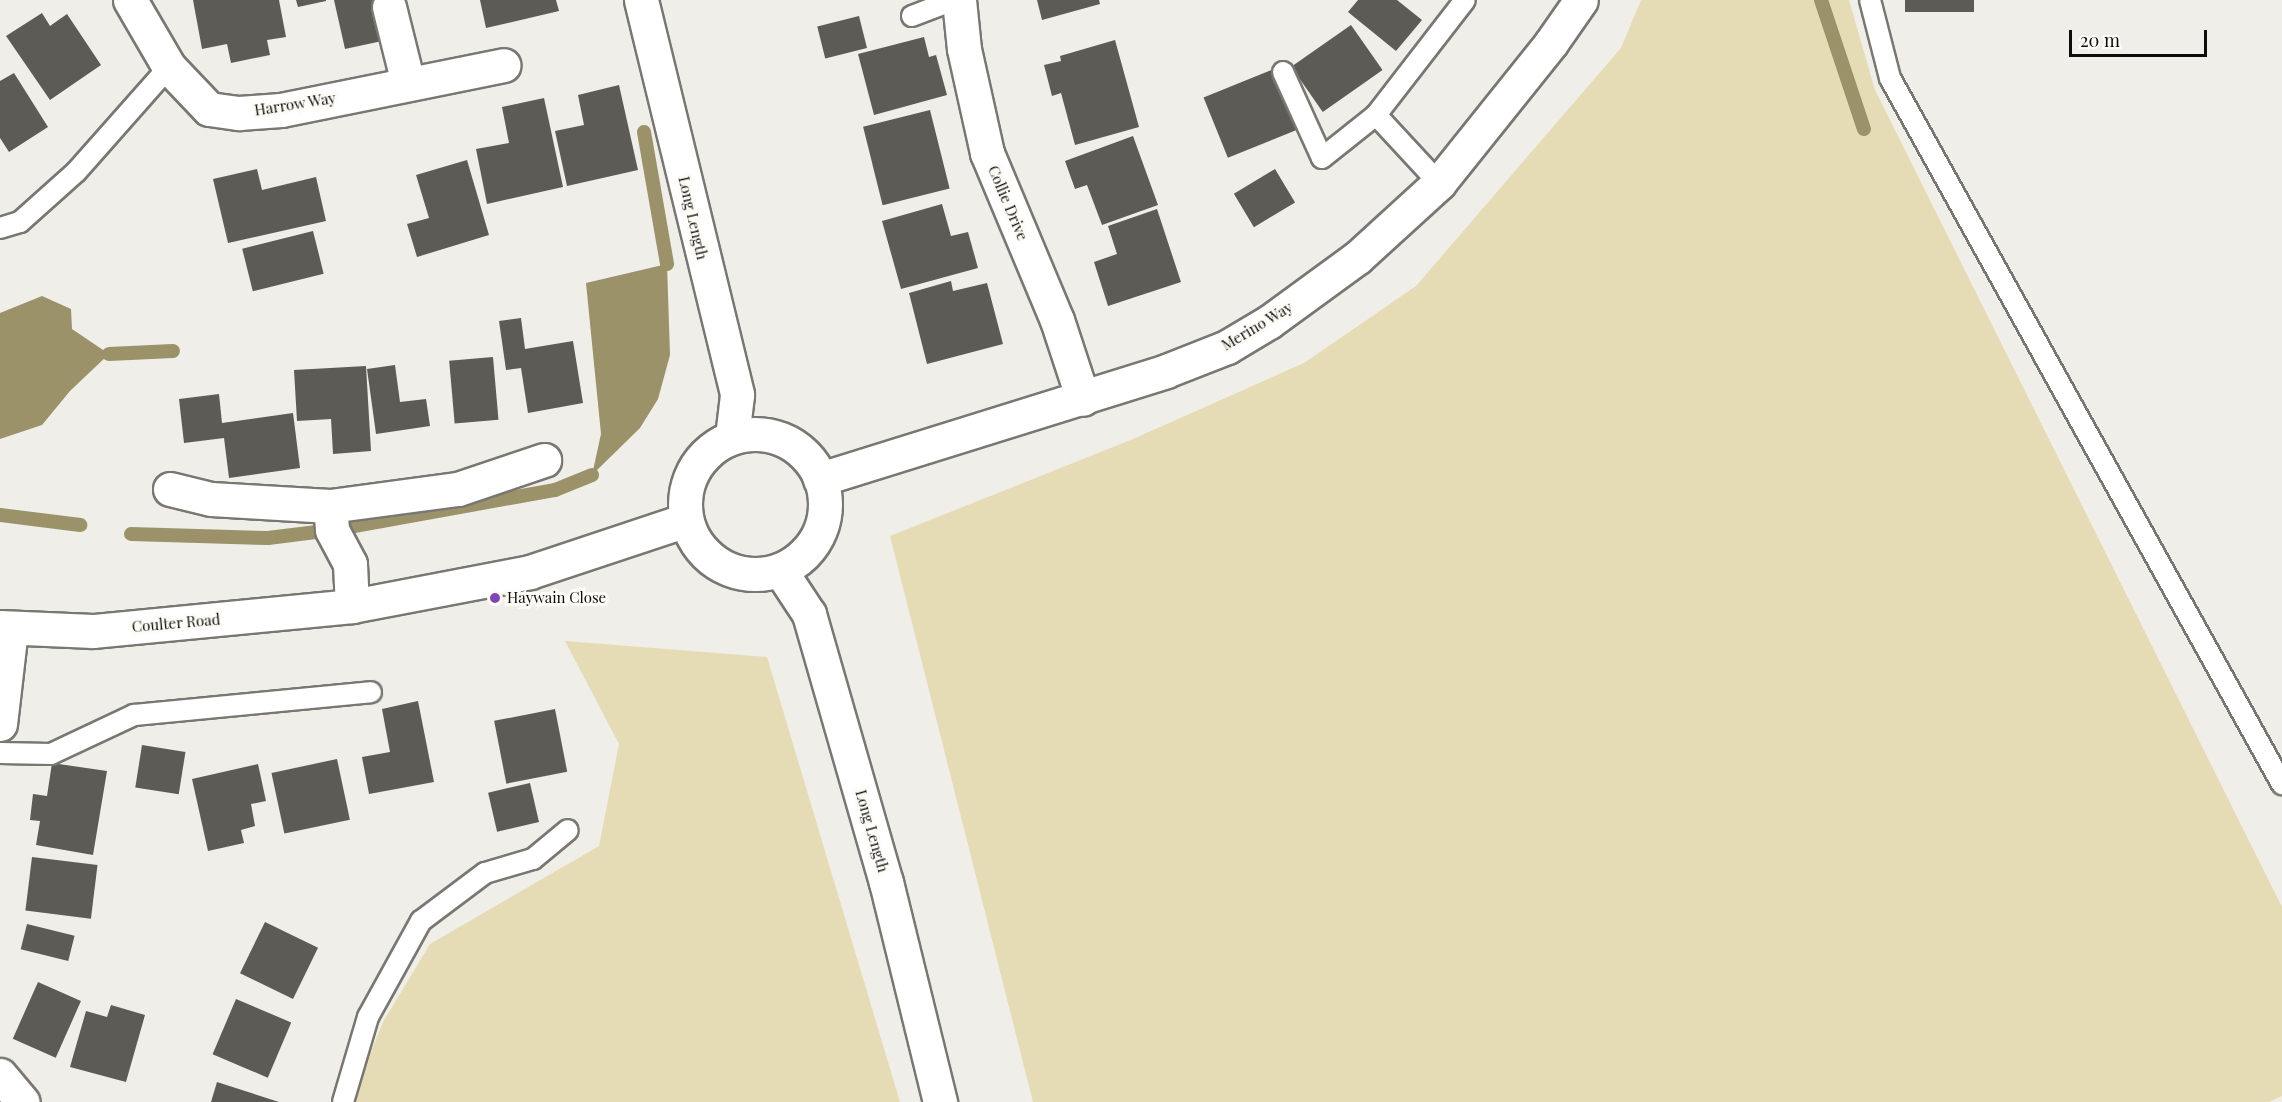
<!DOCTYPE html>
<style>
body{margin:0}
#map{position:relative;width:2282px;height:1102px;overflow:hidden;background:#f0eee8;font-family:"Playfair Display",serif}
div>[style]{position:absolute}
.green>*{inset:0;background:#e5dcb5}
.water>*{inset:0;background:#9b926a}
.stream>*{height:14px;margin:-7px;padding:0 7px;transform-origin:7px;border-radius:7px;background:#9b926a}
.building>*{inset:0;background:#5c5b56;transform-origin:0 0}
.roads{filter:drop-shadow(2px 0 #797772) drop-shadow(-2px 0 #797772) drop-shadow(0 2px #797772) drop-shadow(0 -2px #797772)}
.service>*{height:20px;margin:-10px;padding:0 10px;transform-origin:10px;border-radius:10px;background:#fff}
.minor>*{height:33px;margin:-16.5px;padding:0 16.5px;transform-origin:16.5px;border-radius:16.5px;background:#fff}
.tertiary>*{height:33px;margin:-16.5px;padding:0 16.5px;transform-origin:16.5px;border-radius:16.5px;background:#fff}
.tertiary>.ring{margin:-16.5px;padding:0;box-sizing:content-box;background:none;border:33px solid #fff;border-radius:50%}
.dots>*{width:16px;height:16px;translate:-50% -50%;box-sizing:border-box;border:3px solid #fdfcf6;border-radius:50%}
span{translate:-50% -50%;white-space:nowrap;text-align:center;line-height:1.15;-webkit-text-stroke:6px #fdfcf6;paint-order:stroke}
.street-label{font-size:15px;color:#0d0c0a}
.poi-label{font-size:15px;color:#0d0c0a}
.left{translate:0 -50%;text-align:left}
.scale{position:absolute;left:2069px;top:30px;width:138px;height:27px;box-sizing:border-box;border:3px solid #0d0c0a;border-top:0;padding-left:8px;font-size:18px;line-height:21px;white-space:nowrap;color:#0d0c0a;-webkit-text-stroke:4px #fdfcf6;paint-order:stroke}
</style>
<div id="map">
<div class="green">
<i style="clip-path:polygon(1641px 0,1849px 0,1875px 90px,2282px 907px,2282px 1096px,2269px 1102px,1033px 1102px,890px 536px,1133px 439px,1304px 363px,1416px 286px,1621px 48px)"></i>
<i style="clip-path:polygon(565px 641px,767px 657px,900px 1102px,351px 1102px,383px 1022px,430px 944px,599px 846px,619px 744px)"></i>
</div>
<div class="water">
<i style="clip-path:polygon(667px 264px,670px 355px,658px 399px,640px 428px,592px 475px,601px 434px,586px 283px)"></i>
<i style="clip-path:polygon(42px 296px,71px 309px,72px 329px,109px 354px,70px 391px,42px 425px,0 439px,0 313px)"></i>
</div>
<div class="stream">
<i style="left:1821px;top:0;width:136px;rotate:71.6deg"></i>
<i style="left:644px;top:132px;width:134px;rotate:80.1deg"></i>
<i style="left:109px;top:354px;width:64px;rotate:-2.7deg"></i>
<i style="left:0;top:515px;width:81px;rotate:7.1deg"></i>
<i style="left:131px;top:534px;width:137px;rotate:1.7deg"></i>
<i style="left:268px;top:538px;width:64px;rotate:-7.1deg"></i>
<i style="left:332px;top:530px;width:227px;rotate:-10.2deg"></i>
<i style="left:555px;top:490px;width:40px;rotate:-22deg"></i>
</div>
<div class="building">
<i style="clip-path:polygon(193px 0,279px 0,286px 37px,267px 40px,270px 55px,231px 63px,227px 44px,202px 49px)"></i>
<i style="clip-path:polygon(296px 0,326px 0,326px 1px,298px 7px)"></i>
<i style="clip-path:polygon(334px 0,373px 0,382px 41px,345px 49px)"></i>
<i style="clip-path:polygon(480px 0,556px 0,559px 11px,486px 28px)"></i>
<i style="clip-path:polygon(1037px 0,1099px 0,1100px 4px,1042px 20px)"></i>
<i style="clip-path:polygon(1358px 0,1397px 0,1422px 20px,1396px 51px,1348px 12px)"></i>
<i style="left:1905px;top:0;width:69px;height:12px"></i>
<i style="clip-path:polygon(42px 13px,50px 26px,67px 14px,101px 65px,50px 100px,6px 36px)"></i>
<i style="left:859px;top:16px;width:33px;height:43px;rotate:76deg"></i>
<i style="left:1351px;top:25px;width:55px;height:73px;rotate:55deg"></i>
<i style="clip-path:polygon(924px 37px,929px 57px,936px 55px,947px 95px,874px 115px,858px 54px)"></i>
<i style="clip-path:polygon(1115px 40px,1139px 127px,1075px 145px,1061px 93px,1052px 96px,1044px 65px,1061px 61px,1060px 56px)"></i>
<i style="left:1274px;top:69px;width:65px;height:76px;rotate:68deg"></i>
<i style="clip-path:polygon(14px 73px,48px 127px,9px 152px,0 138px,0 81px)"></i>
<i style="clip-path:polygon(619px 85px,638px 170px,567px 186px,555px 131px,584px 125px,578px 95px)"></i>
<i style="clip-path:polygon(544px 98px,563px 187px,487px 204px,476px 149px,509px 143px,502px 107px)"></i>
<i style="left:930px;top:110px;width:81px;height:69px;rotate:76deg"></i>
<i style="clip-path:polygon(1133px 136px,1158px 205px,1102px 225px,1087px 185px,1075px 189px,1065px 161px)"></i>
<i style="clip-path:polygon(467px 160px,489px 235px,417px 257px,407px 224px,429px 218px,416px 175px)"></i>
<i style="clip-path:polygon(257px 169px,262px 190px,316px 177px,326px 221px,228px 243px,213px 179px)"></i>
<i style="left:1275px;top:169px;width:39px;height:48px;rotate:59deg"></i>
<i style="clip-path:polygon(942px 204px,951px 236px,968px 232px,978px 268px,901px 289px,882px 221px)"></i>
<i style="clip-path:polygon(1157px 209px,1181px 282px,1108px 306px,1094px 262px,1117px 254px,1108px 226px)"></i>
<i style="left:313px;top:231px;width:44px;height:73px;rotate:76deg"></i>
<i style="clip-path:polygon(951px 281px,953px 291px,987px 283px,1003px 344px,927px 364px,909px 293px)"></i>
<i style="clip-path:polygon(521px 318px,525px 349px,573px 341px,583px 403px,528px 413px,521px 368px,506px 370px,499px 321px)"></i>
<i style="left:493px;top:357px;width:63px;height:44px;rotate:85deg"></i>
<i style="clip-path:polygon(395px 365px,400px 402px,426px 399px,430px 426px,376px 434px,367px 369px)"></i>
<i style="clip-path:polygon(366px 366px,371px 451px,333px 454px,331px 419px,297px 421px,294px 370px)"></i>
<i style="clip-path:polygon(219px 394px,222px 423px,293px 413px,300px 468px,229px 478px,224px 438px,184px 443px,179px 399px)"></i>
<i style="clip-path:polygon(418px 701px,434px 782px,369px 794px,362px 757px,390px 752px,382px 709px)"></i>
<i style="left:555px;top:709px;width:64px;height:62px;rotate:79deg"></i>
<i style="left:142px;top:745px;width:44px;height:43px;rotate:9deg"></i>
<i style="left:337px;top:759px;width:62px;height:67px;rotate:78deg"></i>
<i style="clip-path:polygon(52px 763px,107px 771px,93px 855px,36px 845px,40px 821px,30px 820px,33px 794px,47px 796px)"></i>
<i style="clip-path:polygon(258px 764px,266px 801px,251px 804px,255px 826px,241px 830px,244px 843px,208px 851px,192px 779px)"></i>
<i style="left:530px;top:783px;width:40px;height:43px;rotate:77deg"></i>
<i style="left:32px;top:857px;width:66px;height:54px;rotate:7deg"></i>
<i style="left:265px;top:922px;width:59px;height:57px;rotate:26deg"></i>
<i style="left:27px;top:924px;width:49px;height:26px;rotate:14deg"></i>
<i style="left:38px;top:982px;width:47px;height:62px;rotate:24deg"></i>
<i style="left:236px;top:999px;width:60px;height:60px;rotate:23deg"></i>
<i style="clip-path:polygon(111px 1005px,145px 1015px,126px 1082px,70px 1067px,86px 1011px,107px 1017px)"></i>
<i style="clip-path:polygon(217px 1082px,279px 1102px,211px 1102px)"></i>
</div>
<div class="roads">
<div class="service">
<i style="left:1870px;top:0;width:81px;rotate:75.6deg"></i>
<i style="left:1890px;top:78px;width:808px;rotate:60.96deg"></i>
<i style="left:912px;top:16px;width:45px;rotate:-20.9deg"></i>
<i style="left:1283px;top:72px;width:94px;rotate:65.6deg"></i>
<i style="left:1322px;top:158px;width:69px;rotate:-38.5deg"></i>
<i style="left:1439px;top:183px;width:93px;rotate:-132.8deg"></i>
<i style="left:1376px;top:115px;width:145px;rotate:-52.3deg"></i>
<i style="left:0;top:228px;width:21px;rotate:-17deg"></i>
<i style="left:20px;top:222px;width:75px;rotate:-41.8deg"></i>
<i style="left:76px;top:172px;width:140px;rotate:-48.5deg"></i>
<i style="left:0;top:753px;width:51px;rotate:1.1deg"></i>
<i style="left:51px;top:754px;width:92px;rotate:-25.2deg"></i>
<i style="left:134px;top:715px;width:238px;rotate:-5.5deg"></i>
<i style="left:343px;top:1102px;width:89px;rotate:-73.6deg"></i>
<i style="left:368px;top:1017px;width:110px;rotate:-61.1deg"></i>
<i style="left:421px;top:921px;width:80px;rotate:-36.9deg"></i>
<i style="left:485px;top:873px;width:50px;rotate:-16.3deg"></i>
<i style="left:533px;top:859px;width:45px;rotate:-39.6deg"></i>
</div>
<div class="minor">
<i style="left:130px;top:0;width:78px;rotate:59.8deg"></i>
<i style="left:169px;top:67px;width:58px;rotate:46.4deg"></i>
<i style="left:209px;top:109px;width:30px;rotate:8deg"></i>
<i style="left:239px;top:113px;width:42px;rotate:-4.1deg"></i>
<i style="left:281px;top:110px;width:227px;rotate:-11.4deg"></i>
<i style="left:959px;top:0;width:49px;rotate:84.2deg"></i>
<i style="left:964px;top:49px;width:107px;rotate:77.5deg"></i>
<i style="left:987px;top:153px;width:181px;rotate:67.3deg"></i>
<i style="left:1057px;top:320px;width:83px;rotate:71.8deg"></i>
<i style="left:389px;top:7px;width:78px;rotate:76deg"></i>
<i style="left:820px;top:479px;width:362px;rotate:-17.3deg"></i>
<i style="left:1166px;top:371px;width:66px;rotate:-21.5deg"></i>
<i style="left:1227px;top:347px;width:49px;rotate:-30.8deg"></i>
<i style="left:1269px;top:322px;width:110px;rotate:-36.1deg"></i>
<i style="left:1358px;top:257px;width:110px;rotate:-42.4deg"></i>
<i style="left:1439px;top:183px;width:179px;rotate:-51.3deg"></i>
<i style="left:1551px;top:43px;width:52px;rotate:-55.1deg"></i>
<i style="left:170px;top:489px;width:42px;rotate:13.7deg"></i>
<i style="left:211px;top:499px;width:119px;rotate:3.4deg"></i>
<i style="left:330px;top:506px;width:129px;rotate:-7.6deg"></i>
<i style="left:458px;top:489px;width:91px;rotate:-18.6deg"></i>
<i style="left:330px;top:506px;width:24px;rotate:85deg"></i>
<i style="left:332px;top:530px;width:38px;rotate:62deg"></i>
<i style="left:350px;top:564px;width:42px;rotate:87.3deg"></i>
<i style="left:0;top:724px;width:96px;rotate:-83.4deg"></i>
<i style="left:0;top:1075px;width:35px;rotate:50deg"></i>
</div>
<div class="tertiary">
<i style="left:641px;top:0;width:406px;rotate:76.3deg"></i>
<i style="left:737px;top:395px;width:42px;rotate:96.8deg"></i>
<i class="ring" style="left:685px;top:434px;width:107px;height:107px"></i>
<i style="left:780px;top:570px;width:53px;rotate:56.6deg"></i>
<i style="left:809px;top:614px;width:279px;rotate:74deg"></i>
<i style="left:886px;top:882px;width:227px;rotate:76.2deg"></i>
<i style="left:0;top:627px;width:93px;rotate:2.5deg"></i>
<i style="left:93px;top:631px;width:260px;rotate:-5.5deg"></i>
<i style="left:352px;top:606px;width:181px;rotate:-10.8deg"></i>
<i style="left:530px;top:572px;width:164px;rotate:-18.4deg"></i>
</div>
</div>
<div class="dots">
<i style="left:495px;top:598px;background:#8443b8"></i>
</div>
<div class="street-label">
<span style="left:295px;top:104px;rotate:-9deg">Harrow Way</span>
<span style="left:1008px;top:203px;rotate:67deg">Collie Drive</span>
<span style="left:693px;top:218px;rotate:77deg">Long Length</span>
<span style="left:1257px;top:326px;rotate:-31deg">Merino Way</span>
<span style="left:176px;top:623px;rotate:-5deg">Coulter Road</span>
<span style="left:872px;top:831px;rotate:74deg">Long Length</span>
</div>
<div class="poi-label">
<span class="left" style="left:507px;top:598px">Haywain Close</span>
</div>
<div class="scale">20 m</div>
</div>
